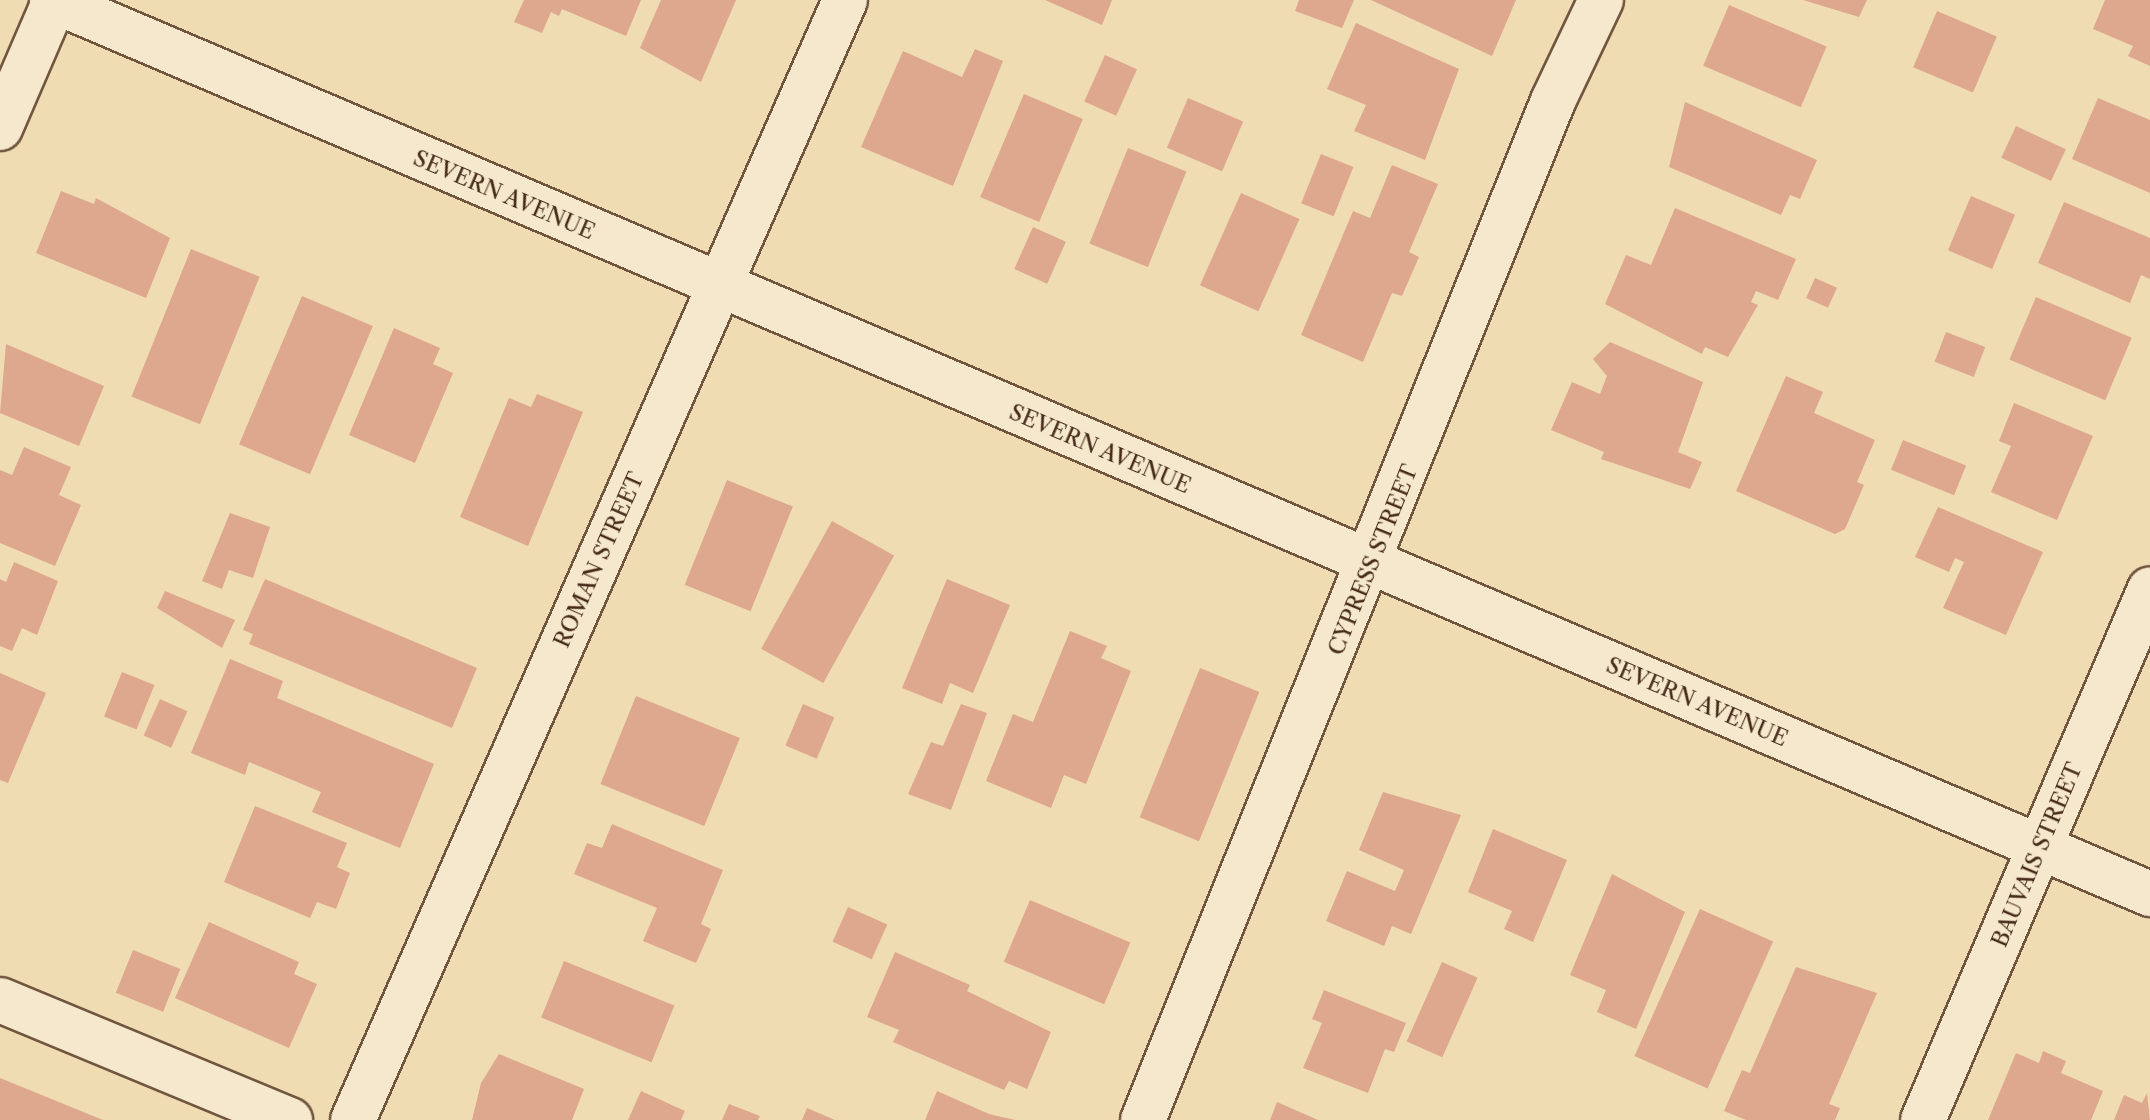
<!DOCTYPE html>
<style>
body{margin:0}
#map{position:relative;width:2150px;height:1120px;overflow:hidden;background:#f0dcb2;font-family:"Libre Caslon Text",serif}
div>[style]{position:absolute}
.building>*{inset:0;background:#dda88e;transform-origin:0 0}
.roads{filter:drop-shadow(2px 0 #70563f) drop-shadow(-2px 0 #70563f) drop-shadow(0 2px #70563f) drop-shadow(0 -2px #70563f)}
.minor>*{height:44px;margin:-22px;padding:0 22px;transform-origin:22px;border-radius:22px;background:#f5e8cd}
.tertiary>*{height:44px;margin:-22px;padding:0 22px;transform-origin:22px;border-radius:22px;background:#f5e8cd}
span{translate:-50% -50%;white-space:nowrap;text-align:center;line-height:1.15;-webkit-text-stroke:6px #f5e8cd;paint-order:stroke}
.street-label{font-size:22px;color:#462a19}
</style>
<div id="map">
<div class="building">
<i style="clip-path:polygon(524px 0,641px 0,626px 36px,562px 9px,559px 16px,551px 12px,542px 33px,514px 22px)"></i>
<i style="clip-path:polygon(661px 0,736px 0,701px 82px,640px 48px)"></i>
<i style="clip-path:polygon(1045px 0,1112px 0,1102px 25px)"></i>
<i style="clip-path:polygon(1299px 0,1354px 0,1342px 28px,1295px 11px)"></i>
<i style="clip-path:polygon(1371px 0,1516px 0,1492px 56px)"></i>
<i style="clip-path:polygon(1803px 0,1867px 0,1859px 17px)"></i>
<i style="clip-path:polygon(2105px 0,2150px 0,2150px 66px,2128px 56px,2133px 46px,2093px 29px)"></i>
<i style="left:1729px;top:5px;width:106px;height:66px;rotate:23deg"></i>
<i style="left:1937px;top:11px;width:65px;height:61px;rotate:23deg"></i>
<i style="clip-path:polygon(1356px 23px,1459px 69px,1425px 160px,1354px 131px,1366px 105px,1327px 89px)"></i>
<i style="clip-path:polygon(975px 49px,1003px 61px,953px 186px,861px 147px,903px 51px,962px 77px)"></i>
<i style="left:1105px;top:55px;width:35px;height:51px;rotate:24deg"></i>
<i style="left:1024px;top:94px;width:64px;height:112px;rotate:23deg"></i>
<i style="left:1188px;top:98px;width:60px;height:54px;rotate:23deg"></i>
<i style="clip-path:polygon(2098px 98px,2150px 120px,2150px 193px,2072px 159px)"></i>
<i style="clip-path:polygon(1685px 102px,1817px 160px,1800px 199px,1790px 195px,1781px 215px,1669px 167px)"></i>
<i style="left:2016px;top:126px;width:55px;height:35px;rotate:25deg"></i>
<i style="left:1128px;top:148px;width:63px;height:103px;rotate:22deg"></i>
<i style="left:1321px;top:154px;width:35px;height:53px;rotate:22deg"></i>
<i style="clip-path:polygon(1392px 165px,1438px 184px,1409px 252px,1419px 257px,1402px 296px,1392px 293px,1363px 362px,1301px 335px,1353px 211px,1370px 218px)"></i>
<i style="clip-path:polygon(61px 191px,94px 204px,96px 198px,170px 238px,146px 298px,36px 253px)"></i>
<i style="left:1241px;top:193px;width:64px;height:101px;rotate:24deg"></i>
<i style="left:1971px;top:196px;width:48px;height:59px;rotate:23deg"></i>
<i style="clip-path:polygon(2064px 202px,2150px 238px,2150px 279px,2141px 275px,2130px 303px,2038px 263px)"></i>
<i style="clip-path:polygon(1675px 208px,1796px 259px,1778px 300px,1756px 291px,1751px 302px,1758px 305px,1728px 357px,1705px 347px,1702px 354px,1605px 304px,1626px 255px,1651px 265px)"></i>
<i style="left:1033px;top:227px;width:36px;height:46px;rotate:24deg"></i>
<i style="left:191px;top:249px;width:74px;height:159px;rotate:22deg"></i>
<i style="left:1815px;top:278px;width:24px;height:22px;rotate:24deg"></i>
<i style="left:302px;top:296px;width:77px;height:161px;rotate:23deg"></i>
<i style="left:2036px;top:297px;width:104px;height:68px;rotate:23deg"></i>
<i style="clip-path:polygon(394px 328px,440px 348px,433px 364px,453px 373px,415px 463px,349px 435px)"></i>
<i style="left:1946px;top:332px;width:42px;height:32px;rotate:21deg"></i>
<i style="clip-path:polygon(1610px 342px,1703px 382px,1678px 452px,1702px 462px,1690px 489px,1601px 459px,1604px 452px,1551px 430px,1572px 382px,1600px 394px,1607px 376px,1593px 359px)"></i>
<i style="clip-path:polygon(6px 344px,104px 386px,79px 446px,0 413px)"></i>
<i style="clip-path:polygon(1786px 376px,1823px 392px,1814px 413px,1875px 440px,1857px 482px,1864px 485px,1845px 529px,1835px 534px,1736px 491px)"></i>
<i style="clip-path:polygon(537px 394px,583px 412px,528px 546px,460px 517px,509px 398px,531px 407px)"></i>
<i style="clip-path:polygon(2014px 403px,2093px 436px,2057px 520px,1991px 492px,2011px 446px,1999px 441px)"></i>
<i style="left:1903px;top:440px;width:68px;height:32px;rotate:22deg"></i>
<i style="clip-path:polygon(24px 447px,71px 467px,59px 495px,81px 505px,55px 566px,0 543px,0 470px,12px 475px)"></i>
<i style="left:727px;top:480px;width:71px;height:113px;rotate:22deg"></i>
<i style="clip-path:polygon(1938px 507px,2043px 552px,2006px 635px,1943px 608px,1964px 562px,1955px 558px,1949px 572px,1915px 557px)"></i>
<i style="clip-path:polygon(230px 513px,270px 527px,253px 578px,229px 570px,222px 589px,202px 581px)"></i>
<i style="left:832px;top:521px;width:71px;height:146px;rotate:29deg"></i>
<i style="clip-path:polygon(14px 562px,58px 581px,37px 635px,22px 628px,12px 651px,0 646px,0 579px,6px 582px)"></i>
<i style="clip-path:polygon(265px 579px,477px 668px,452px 728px,249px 644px,253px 634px,243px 630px)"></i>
<i style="clip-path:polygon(947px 579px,1010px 605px,973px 693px,950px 683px,942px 704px,902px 688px)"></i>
<i style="clip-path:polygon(165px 591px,235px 620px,222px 648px,157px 608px)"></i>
<i style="clip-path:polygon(1070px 631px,1107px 646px,1101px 658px,1131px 671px,1086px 784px,1064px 775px,1051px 808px,986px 781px,1013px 714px,1033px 722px)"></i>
<i style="clip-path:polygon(230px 659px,283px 681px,277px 698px,434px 764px,400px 848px,312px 812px,321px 792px,249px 762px,245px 775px,191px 753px)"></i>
<i style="left:1200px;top:668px;width:64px;height:161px;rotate:22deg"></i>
<i style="left:122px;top:672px;width:35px;height:48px;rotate:22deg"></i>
<i style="clip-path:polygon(0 673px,46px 693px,8px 783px,0 780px)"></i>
<i style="left:636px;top:696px;width:112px;height:95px;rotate:22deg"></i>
<i style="left:160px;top:699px;width:30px;height:40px;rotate:24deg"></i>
<i style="left:803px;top:704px;width:34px;height:45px;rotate:23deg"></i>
<i style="clip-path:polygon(961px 704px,987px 713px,951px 810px,908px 794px,931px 742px,943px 746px)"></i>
<i style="clip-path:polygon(1383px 792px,1461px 815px,1411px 934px,1392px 926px,1384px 946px,1326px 921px,1347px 871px,1395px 891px,1404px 870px,1359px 850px)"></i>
<i style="clip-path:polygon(255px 806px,347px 843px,337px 867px,350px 873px,336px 909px,317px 902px,310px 918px,224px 882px)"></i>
<i style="clip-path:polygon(612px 824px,723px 870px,701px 924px,711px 929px,696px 963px,643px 941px,657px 908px,574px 874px,587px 843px,602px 848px)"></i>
<i style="clip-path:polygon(1493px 829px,1567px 860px,1533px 942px,1504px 929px,1512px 911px,1468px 892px)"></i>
<i style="clip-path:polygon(1612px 874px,1685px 912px,1636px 1029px,1597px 1012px,1606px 990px,1570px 975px)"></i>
<i style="left:1030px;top:900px;width:109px;height:67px;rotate:23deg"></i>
<i style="left:848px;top:907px;width:43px;height:38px;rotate:24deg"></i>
<i style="left:1700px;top:909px;width:80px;height:161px;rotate:24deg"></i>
<i style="clip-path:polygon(209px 922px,299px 962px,294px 974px,317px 984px,289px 1048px,175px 998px)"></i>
<i style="left:133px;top:950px;width:51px;height:46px;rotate:22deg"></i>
<i style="clip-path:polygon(895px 952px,970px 985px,967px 991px,1051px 1032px,1027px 1089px,1009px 1081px,1004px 1090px,893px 1042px,899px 1030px,867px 1017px)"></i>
<i style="left:564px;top:961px;width:119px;height:61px;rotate:22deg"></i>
<i style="left:1442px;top:962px;width:39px;height:87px;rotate:24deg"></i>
<i style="clip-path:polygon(1796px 967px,1877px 993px,1829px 1104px,1840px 1108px,1835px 1120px,1746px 1120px,1724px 1111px,1742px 1070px,1750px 1073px)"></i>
<i style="clip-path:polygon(1324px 990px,1406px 1023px,1394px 1052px,1385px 1049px,1368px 1093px,1303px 1068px,1322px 1023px,1312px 1019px)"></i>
<i style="clip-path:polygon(2043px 1051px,2066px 1061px,2061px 1073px,2103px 1091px,2091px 1120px,1988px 1120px,2016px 1053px,2039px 1063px)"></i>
<i style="clip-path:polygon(499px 1054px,584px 1089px,572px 1120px,472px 1120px,481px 1083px)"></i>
<i style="clip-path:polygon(0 1078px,103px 1120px,0 1120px)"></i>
<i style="clip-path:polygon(641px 1091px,685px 1111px,681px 1120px,628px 1120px)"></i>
<i style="clip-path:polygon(937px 1091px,989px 1114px,1015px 1120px,925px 1120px)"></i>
<i style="clip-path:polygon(2147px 1093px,2150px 1120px,2114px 1120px,2124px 1095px,2142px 1103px)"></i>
<i style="clip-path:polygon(1277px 1102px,1318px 1120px,1270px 1120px)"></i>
<i style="clip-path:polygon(729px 1104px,760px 1116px,758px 1120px,722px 1120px)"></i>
<i style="clip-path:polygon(807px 1108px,835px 1120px,802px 1120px)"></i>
</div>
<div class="roads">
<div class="minor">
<i style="left:0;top:128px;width:139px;rotate:-66.7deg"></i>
<i style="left:0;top:1000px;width:314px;rotate:22.5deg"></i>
<i style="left:353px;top:1120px;width:1223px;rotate:-66.28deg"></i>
<i style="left:1143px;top:1120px;width:1098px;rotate:-68.08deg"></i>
<i style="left:1553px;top:101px;width:112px;rotate:-64.6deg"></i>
<i style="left:1923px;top:1120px;width:577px;rotate:-66.85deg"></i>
</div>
<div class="tertiary">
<i style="left:52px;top:0;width:2281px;rotate:23.08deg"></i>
</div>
</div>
<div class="street-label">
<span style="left:504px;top:195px;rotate:23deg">SEVERN AVENUE</span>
<span style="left:1100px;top:449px;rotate:23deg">SEVERN AVENUE</span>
<span style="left:599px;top:560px;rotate:-66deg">ROMAN STREET</span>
<span style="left:1373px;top:560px;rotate:-68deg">CYPRESS STREET</span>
<span style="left:1697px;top:702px;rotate:23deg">SEVERN AVENUE</span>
<span style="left:2037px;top:855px;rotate:-67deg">BAUVAIS STREET</span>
</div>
</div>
